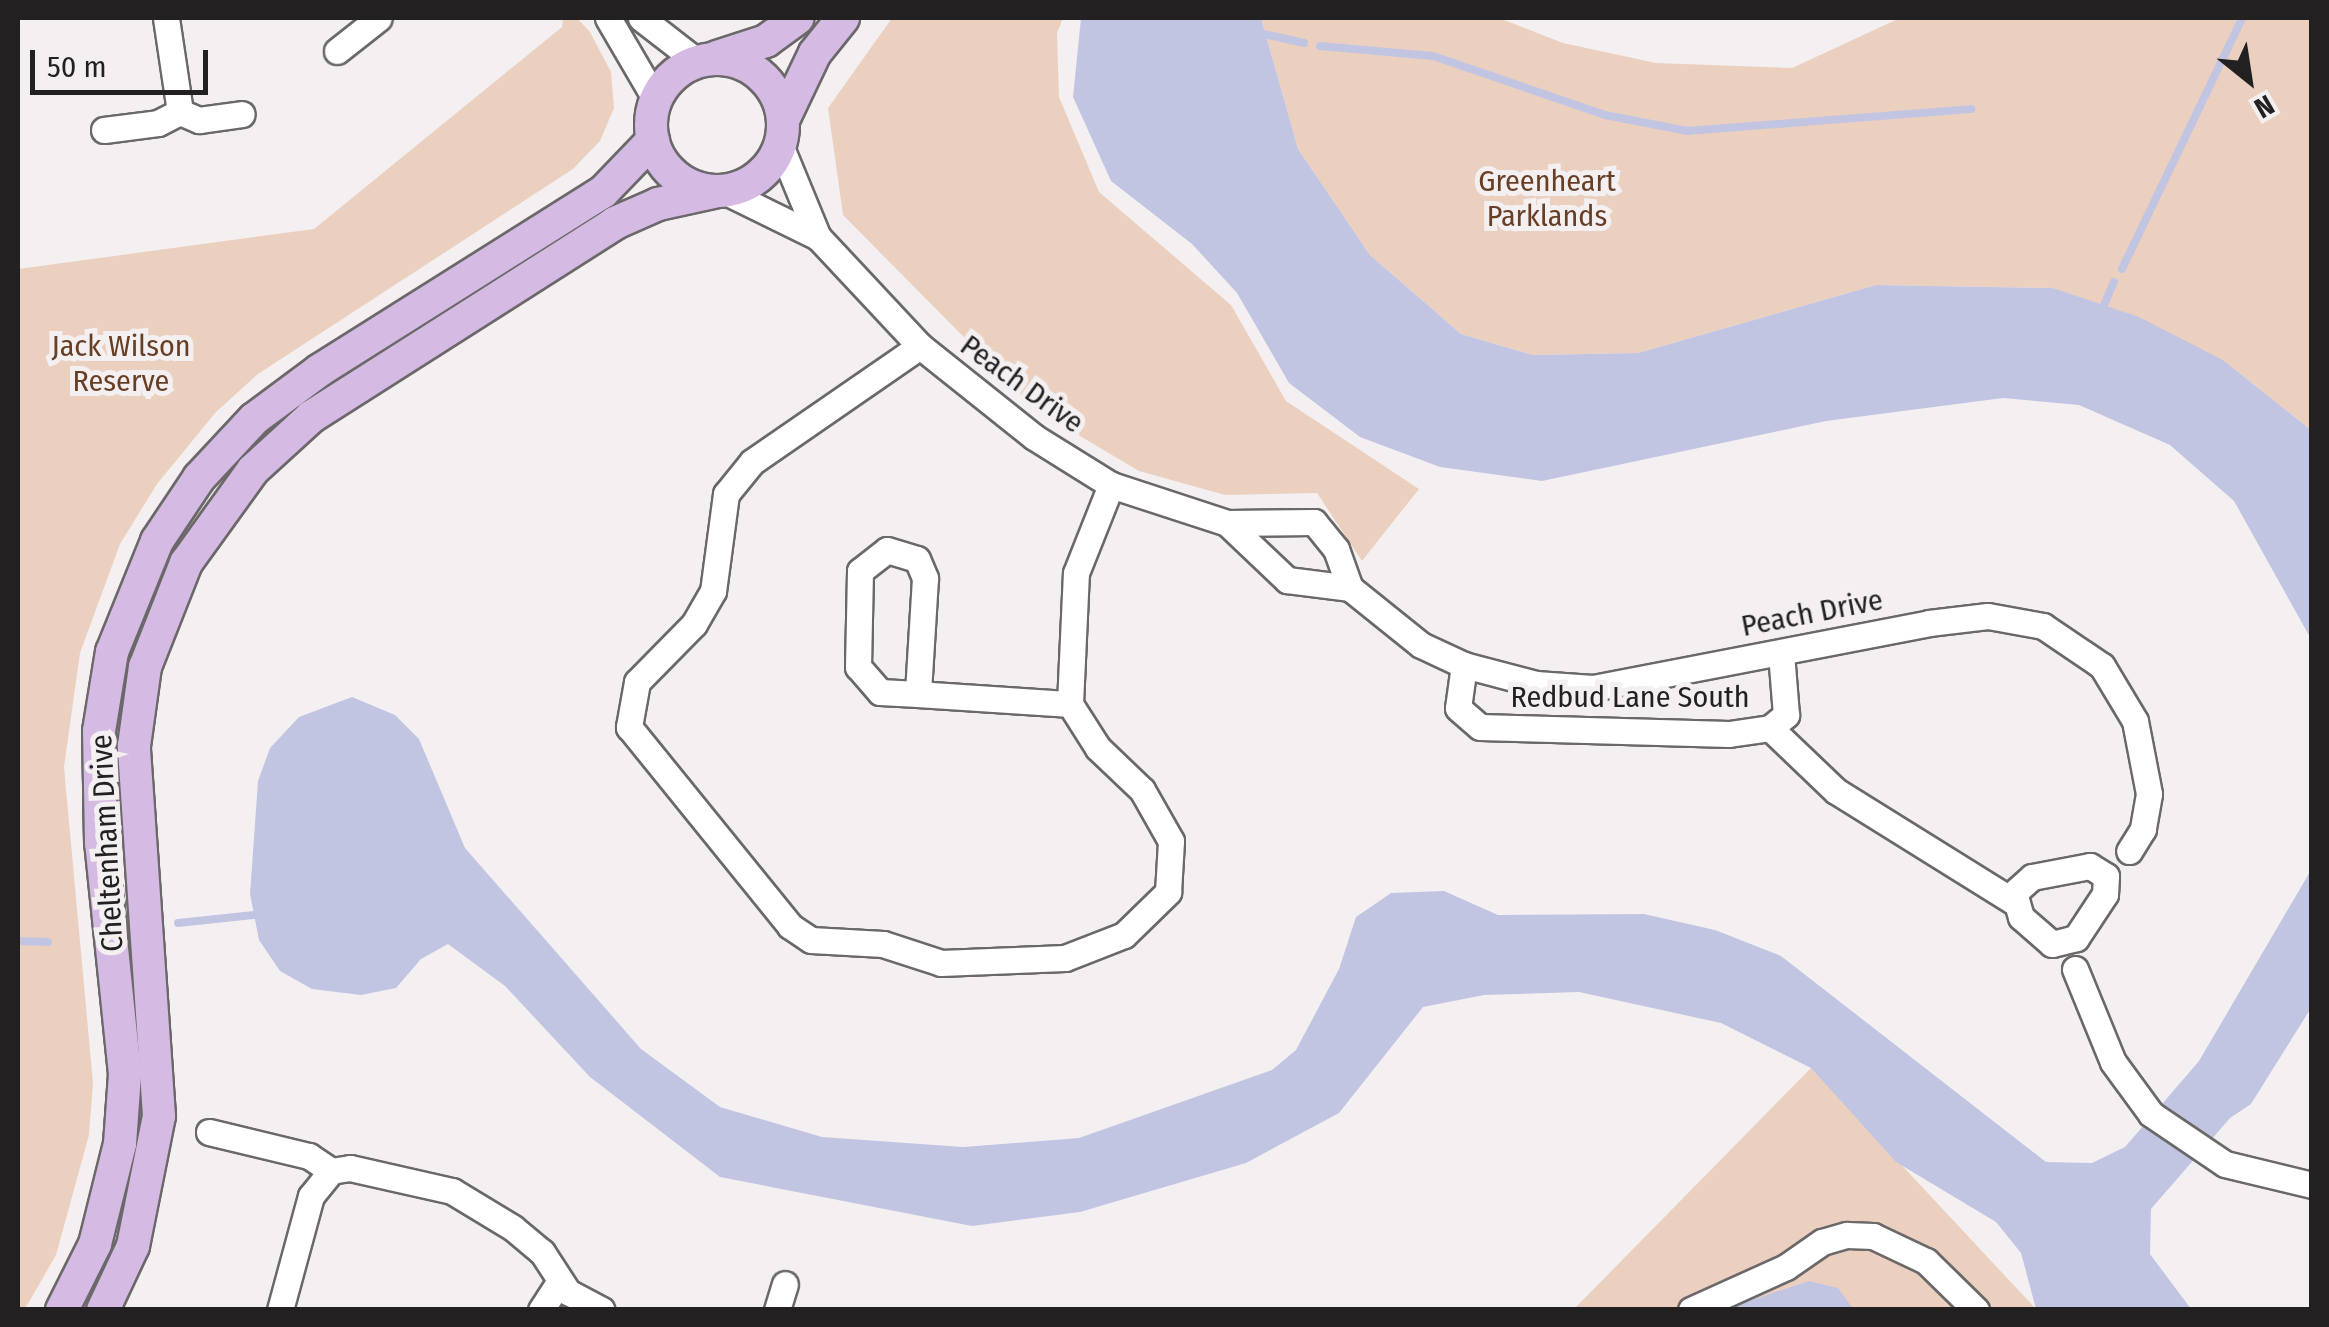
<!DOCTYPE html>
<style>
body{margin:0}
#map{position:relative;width:2329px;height:1327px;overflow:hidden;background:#f4f0f2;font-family:"Fira Sans Condensed",sans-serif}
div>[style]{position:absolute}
.green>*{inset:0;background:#ebd0c0}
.water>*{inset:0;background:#c2c5e2}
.stream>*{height:8px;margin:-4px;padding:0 4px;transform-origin:4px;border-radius:4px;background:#c2c5e2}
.roads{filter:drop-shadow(2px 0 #6b686a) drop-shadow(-2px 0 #6b686a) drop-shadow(0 2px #6b686a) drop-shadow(0 -2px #6b686a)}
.minor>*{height:25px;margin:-12.5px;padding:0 12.5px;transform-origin:12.5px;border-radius:12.5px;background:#fff}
.major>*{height:32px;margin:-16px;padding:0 16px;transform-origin:16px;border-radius:16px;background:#d5bbe3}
.major>.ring{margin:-16px;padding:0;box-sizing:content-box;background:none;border:32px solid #d5bbe3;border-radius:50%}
span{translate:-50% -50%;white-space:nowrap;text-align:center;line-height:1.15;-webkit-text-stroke:10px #f4f0f2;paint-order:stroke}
.park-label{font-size:30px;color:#683e24}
.street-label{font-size:30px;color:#222021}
.frame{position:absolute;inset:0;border:20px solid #222021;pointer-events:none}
.north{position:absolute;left:2199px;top:30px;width:100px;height:100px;-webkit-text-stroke:8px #f4f0f2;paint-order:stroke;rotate:150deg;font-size:28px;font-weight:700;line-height:40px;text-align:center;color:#222021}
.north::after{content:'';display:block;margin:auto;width:35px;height:45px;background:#222021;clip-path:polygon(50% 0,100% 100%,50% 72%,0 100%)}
.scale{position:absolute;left:30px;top:50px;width:178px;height:45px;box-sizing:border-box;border:5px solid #222021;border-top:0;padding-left:12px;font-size:30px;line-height:35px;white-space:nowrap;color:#222021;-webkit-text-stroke:8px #f4f0f2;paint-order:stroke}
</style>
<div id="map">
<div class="green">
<i style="clip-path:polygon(563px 18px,577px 18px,590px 32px,611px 72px,614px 108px,600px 141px,573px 169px,258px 374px,216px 412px,157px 484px,120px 544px,80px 653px,64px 767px,93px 1083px,89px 1135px,56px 1255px,25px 1309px,18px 1309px,18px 269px,314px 229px,562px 27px)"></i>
<i style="clip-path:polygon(892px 18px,1063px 18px,1057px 33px,1059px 97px,1099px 192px,1231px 305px,1286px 401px,1419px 489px,1362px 561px,1317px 493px,1225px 495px,1139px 471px,1036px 410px,843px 215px,828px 108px)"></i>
<i style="clip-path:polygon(1261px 18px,1499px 18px,1563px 43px,1656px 63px,1792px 68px,1900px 18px,2311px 18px,2311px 430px,2223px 360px,2053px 288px,1876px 285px,1638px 353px,1533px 355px,1461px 334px,1370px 255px,1298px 149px)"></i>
<i style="clip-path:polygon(1811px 1068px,2036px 1309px,1573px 1310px)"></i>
</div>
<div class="water">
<i style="clip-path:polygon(1081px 18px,1261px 18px,1298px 149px,1370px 255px,1461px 334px,1533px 355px,1638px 353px,1876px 285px,2053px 288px,2139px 317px,2223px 360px,2311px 430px,2311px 639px,2234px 501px,2170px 445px,2079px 405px,2003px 398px,1826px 421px,1542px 481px,1440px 467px,1360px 437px,1289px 383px,1237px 293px,1192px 244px,1111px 181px,1073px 97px)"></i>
<i style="clip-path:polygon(352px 697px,395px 715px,419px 739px,465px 848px,641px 1049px,720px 1107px,822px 1137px,963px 1147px,1079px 1138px,1272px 1070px,1296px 1050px,1339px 969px,1356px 917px,1391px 893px,1444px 891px,1498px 915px,1644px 914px,1715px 930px,1781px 956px,2046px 1162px,2092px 1163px,2125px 1147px,2199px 1061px,2311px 870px,2311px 1008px,2251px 1104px,2230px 1118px,2151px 1209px,2150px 1254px,2191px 1309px,2036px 1309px,2021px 1253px,1996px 1222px,1896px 1162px,1811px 1068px,1721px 1023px,1579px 992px,1484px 995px,1423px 1007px,1339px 1113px,1246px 1163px,1080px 1212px,972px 1226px,720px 1177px,590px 1077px,505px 986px,448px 944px,421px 959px,396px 988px,361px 995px,312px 989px,280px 971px,259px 940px,250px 894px,258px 781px,270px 748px,299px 717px)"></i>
<i style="clip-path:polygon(1809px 1281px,1838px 1288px,1853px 1309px,1724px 1309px)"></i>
</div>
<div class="stream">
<i style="left:1264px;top:34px;width:41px;rotate:12.7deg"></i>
<i style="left:1320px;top:46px;width:113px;rotate:5.1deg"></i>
<i style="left:1433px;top:56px;width:182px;rotate:18.9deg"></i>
<i style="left:1605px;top:115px;width:84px;rotate:11deg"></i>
<i style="left:1687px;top:131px;width:285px;rotate:-4.4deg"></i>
<i style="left:2122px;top:269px;width:278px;rotate:-64.4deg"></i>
<i style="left:2104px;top:305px;width:25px;rotate:-67deg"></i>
<i style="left:178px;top:923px;width:85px;rotate:-6deg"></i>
<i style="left:18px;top:941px;width:30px;rotate:2deg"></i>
</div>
<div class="roads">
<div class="minor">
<i style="left:166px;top:18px;width:95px;rotate:81.5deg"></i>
<i style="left:608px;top:18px;width:95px;rotate:59.7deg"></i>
<i style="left:641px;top:18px;width:72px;rotate:37.7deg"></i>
<i style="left:337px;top:51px;width:53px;rotate:-38.2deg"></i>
<i style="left:104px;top:130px;width:54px;rotate:-7.4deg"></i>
<i style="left:158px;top:123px;width:25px;rotate:-27deg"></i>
<i style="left:180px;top:112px;width:21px;rotate:23deg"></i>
<i style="left:199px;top:120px;width:43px;rotate:-7.9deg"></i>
<i style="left:780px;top:145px;width:100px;rotate:67.6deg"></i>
<i style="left:724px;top:191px;width:105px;rotate:26.1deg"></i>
<i style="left:818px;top:237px;width:149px;rotate:46.9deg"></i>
<i style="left:920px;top:346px;width:146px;rotate:38.6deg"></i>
<i style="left:1034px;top:437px;width:91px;rotate:31.9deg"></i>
<i style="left:1111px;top:485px;width:122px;rotate:18.1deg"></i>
<i style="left:1227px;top:523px;width:87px;rotate:-0.7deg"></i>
<i style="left:1314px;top:522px;width:35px;rotate:51deg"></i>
<i style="left:1336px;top:549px;width:41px;rotate:70.3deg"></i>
<i style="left:1350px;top:588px;width:91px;rotate:38.8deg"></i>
<i style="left:1421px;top:645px;width:47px;rotate:24.9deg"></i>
<i style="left:1464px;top:665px;width:74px;rotate:14.8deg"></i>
<i style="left:1536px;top:684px;width:57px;rotate:4deg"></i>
<i style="left:1593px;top:688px;width:342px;rotate:-10.9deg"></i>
<i style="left:1929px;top:623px;width:59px;rotate:-6.8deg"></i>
<i style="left:1988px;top:616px;width:56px;rotate:10.3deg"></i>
<i style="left:2043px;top:626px;width:71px;rotate:34.1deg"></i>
<i style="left:2102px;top:666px;width:64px;rotate:59deg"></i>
<i style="left:2135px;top:721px;width:74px;rotate:79.1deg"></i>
<i style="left:2149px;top:794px;width:36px;rotate:100deg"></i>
<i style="left:2143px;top:829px;width:26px;rotate:122deg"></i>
<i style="left:920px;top:346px;width:204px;rotate:145.4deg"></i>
<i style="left:752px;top:462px;width:41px;rotate:129.1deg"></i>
<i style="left:726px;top:494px;width:98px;rotate:97.6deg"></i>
<i style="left:713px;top:591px;width:38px;rotate:120deg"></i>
<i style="left:694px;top:624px;width:81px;rotate:134.5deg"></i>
<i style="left:637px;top:682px;width:46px;rotate:100.1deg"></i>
<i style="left:629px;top:727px;width:256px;rotate:51deg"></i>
<i style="left:790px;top:926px;width:25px;rotate:34deg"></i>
<i style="left:811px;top:940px;width:72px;rotate:3.2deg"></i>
<i style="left:883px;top:944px;width:61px;rotate:18.1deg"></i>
<i style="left:941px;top:963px;width:124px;rotate:-2.3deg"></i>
<i style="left:1065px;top:958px;width:63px;rotate:-21.3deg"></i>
<i style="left:1124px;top:935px;width:62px;rotate:-44.3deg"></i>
<i style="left:1168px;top:892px;width:51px;rotate:-86.6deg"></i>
<i style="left:1171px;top:841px;width:59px;rotate:-119.6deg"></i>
<i style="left:1142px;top:790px;width:61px;rotate:-136.3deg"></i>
<i style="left:1098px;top:748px;width:52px;rotate:-122.5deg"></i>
<i style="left:1070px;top:704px;width:131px;rotate:-87.4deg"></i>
<i style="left:1076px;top:573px;width:95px;rotate:-68.3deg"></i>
<i style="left:1227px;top:523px;width:83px;rotate:43.5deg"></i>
<i style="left:1287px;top:580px;width:64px;rotate:7.2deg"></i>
<i style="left:1464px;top:665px;width:43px;rotate:97.9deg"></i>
<i style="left:1458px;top:708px;width:29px;rotate:41deg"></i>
<i style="left:1480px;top:727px;width:249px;rotate:1.6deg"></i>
<i style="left:1729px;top:734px;width:41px;rotate:-8.3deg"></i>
<i style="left:1770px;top:728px;width:21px;rotate:-39deg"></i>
<i style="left:1786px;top:715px;width:62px;rotate:-94.6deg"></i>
<i style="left:918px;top:694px;width:38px;rotate:-177deg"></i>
<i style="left:880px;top:692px;width:33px;rotate:-131deg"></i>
<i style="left:858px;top:667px;width:96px;rotate:-88.8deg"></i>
<i style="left:860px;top:571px;width:34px;rotate:-38deg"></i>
<i style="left:887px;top:550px;width:31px;rotate:17deg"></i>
<i style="left:917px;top:559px;width:21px;rotate:67deg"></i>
<i style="left:925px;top:578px;width:116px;rotate:93.5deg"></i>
<i style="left:918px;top:694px;width:152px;rotate:3.8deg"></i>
<i style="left:1770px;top:728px;width:91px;rotate:43.7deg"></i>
<i style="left:1836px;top:791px;width:210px;rotate:31.9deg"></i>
<i style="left:2090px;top:866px;width:19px;rotate:32deg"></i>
<i style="left:2106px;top:876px;width:18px;rotate:93deg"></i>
<i style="left:2105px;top:894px;width:53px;rotate:123.4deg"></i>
<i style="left:2076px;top:938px;width:25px;rotate:166deg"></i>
<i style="left:2052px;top:944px;width:41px;rotate:-138.9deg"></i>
<i style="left:2021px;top:917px;width:25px;rotate:-106deg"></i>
<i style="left:2014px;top:893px;width:24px;rotate:-42deg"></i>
<i style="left:2032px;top:877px;width:59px;rotate:-10.7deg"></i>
<i style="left:2075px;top:969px;width:100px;rotate:67.8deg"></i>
<i style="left:2113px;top:1062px;width:64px;rotate:53.8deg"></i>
<i style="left:2151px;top:1114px;width:89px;rotate:34deg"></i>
<i style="left:2225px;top:1164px;width:89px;rotate:13.6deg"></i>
<i style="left:209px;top:1132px;width:103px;rotate:13.5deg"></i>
<i style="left:309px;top:1156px;width:27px;rotate:34deg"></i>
<i style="left:280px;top:1310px;width:118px;rotate:-74.8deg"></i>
<i style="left:311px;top:1196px;width:32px;rotate:-51deg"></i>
<i style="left:331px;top:1171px;width:19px;rotate:-9deg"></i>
<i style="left:350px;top:1168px;width:105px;rotate:12.7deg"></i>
<i style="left:452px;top:1191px;width:71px;rotate:31.2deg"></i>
<i style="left:513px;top:1228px;width:38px;rotate:40deg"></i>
<i style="left:542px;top:1252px;width:48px;rotate:57deg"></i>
<i style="left:568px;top:1292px;width:38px;rotate:28deg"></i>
<i style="left:541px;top:1310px;width:33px;rotate:-57deg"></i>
<i style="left:777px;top:1310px;width:27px;rotate:-73deg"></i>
<i style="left:1691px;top:1310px;width:104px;rotate:-24.4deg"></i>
<i style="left:1786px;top:1267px;width:44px;rotate:-34.8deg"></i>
<i style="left:1822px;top:1242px;width:26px;rotate:-16deg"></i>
<i style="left:1847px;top:1235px;width:26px;rotate:2deg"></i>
<i style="left:1873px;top:1236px;width:59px;rotate:25.3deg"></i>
<i style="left:1926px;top:1261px;width:70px;rotate:44.4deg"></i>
</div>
<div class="major">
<i style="left:717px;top:57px;width:52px;rotate:-18.1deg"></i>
<i style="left:766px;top:41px;width:39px;rotate:-36deg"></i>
<i class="ring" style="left:651px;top:59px;width:100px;height:100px"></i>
<i style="left:783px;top:120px;width:74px;rotate:-64.5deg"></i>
<i style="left:815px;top:53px;width:45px;rotate:-51.3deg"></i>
<i style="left:62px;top:1310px;width:74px;rotate:-63.4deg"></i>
<i style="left:95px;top:1244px;width:103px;rotate:-76deg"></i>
<i style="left:120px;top:1144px;width:70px;rotate:-85.9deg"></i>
<i style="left:125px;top:1074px;width:232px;rotate:-95.9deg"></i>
<i style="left:101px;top:843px;width:112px;rotate:-91deg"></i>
<i style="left:99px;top:731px;width:80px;rotate:-80.7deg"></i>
<i style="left:112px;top:652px;width:120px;rotate:-67.9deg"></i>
<i style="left:157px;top:541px;width:76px;rotate:-56.3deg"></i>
<i style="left:199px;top:478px;width:81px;rotate:-47deg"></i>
<i style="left:254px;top:419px;width:82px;rotate:-36.6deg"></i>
<i style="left:320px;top:370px;width:334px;rotate:-32.2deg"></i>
<i style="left:603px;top:192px;width:72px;rotate:-46.1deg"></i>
<i style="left:103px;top:1310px;width:71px;rotate:-64.9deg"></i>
<i style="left:133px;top:1246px;width:133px;rotate:-78.7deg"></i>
<i style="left:159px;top:1116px;width:371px;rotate:-93.9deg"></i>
<i style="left:134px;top:746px;width:80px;rotate:-82.1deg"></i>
<i style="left:145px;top:667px;width:112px;rotate:-68.5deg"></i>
<i style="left:186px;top:563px;width:115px;rotate:-54.2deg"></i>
<i style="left:253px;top:470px;width:79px;rotate:-42.4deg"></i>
<i style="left:311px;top:417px;width:361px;rotate:-32.5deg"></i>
<i style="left:615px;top:223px;width:47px;rotate:-23.8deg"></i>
<i style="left:658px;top:204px;width:61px;rotate:-12.2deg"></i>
</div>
</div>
<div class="park-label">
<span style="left:1547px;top:198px">Greenheart<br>Parklands</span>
<span style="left:121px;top:363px">Jack Wilson<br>Reserve</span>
</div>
<div class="street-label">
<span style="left:1022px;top:384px;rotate:36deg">Peach Drive</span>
<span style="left:1812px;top:613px;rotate:-11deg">Peach Drive</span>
<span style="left:1630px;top:697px">Redbud Lane South</span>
<span style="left:107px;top:843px;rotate:-93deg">Cheltenham Drive</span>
</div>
<div class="frame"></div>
<div class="north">N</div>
<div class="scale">50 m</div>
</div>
